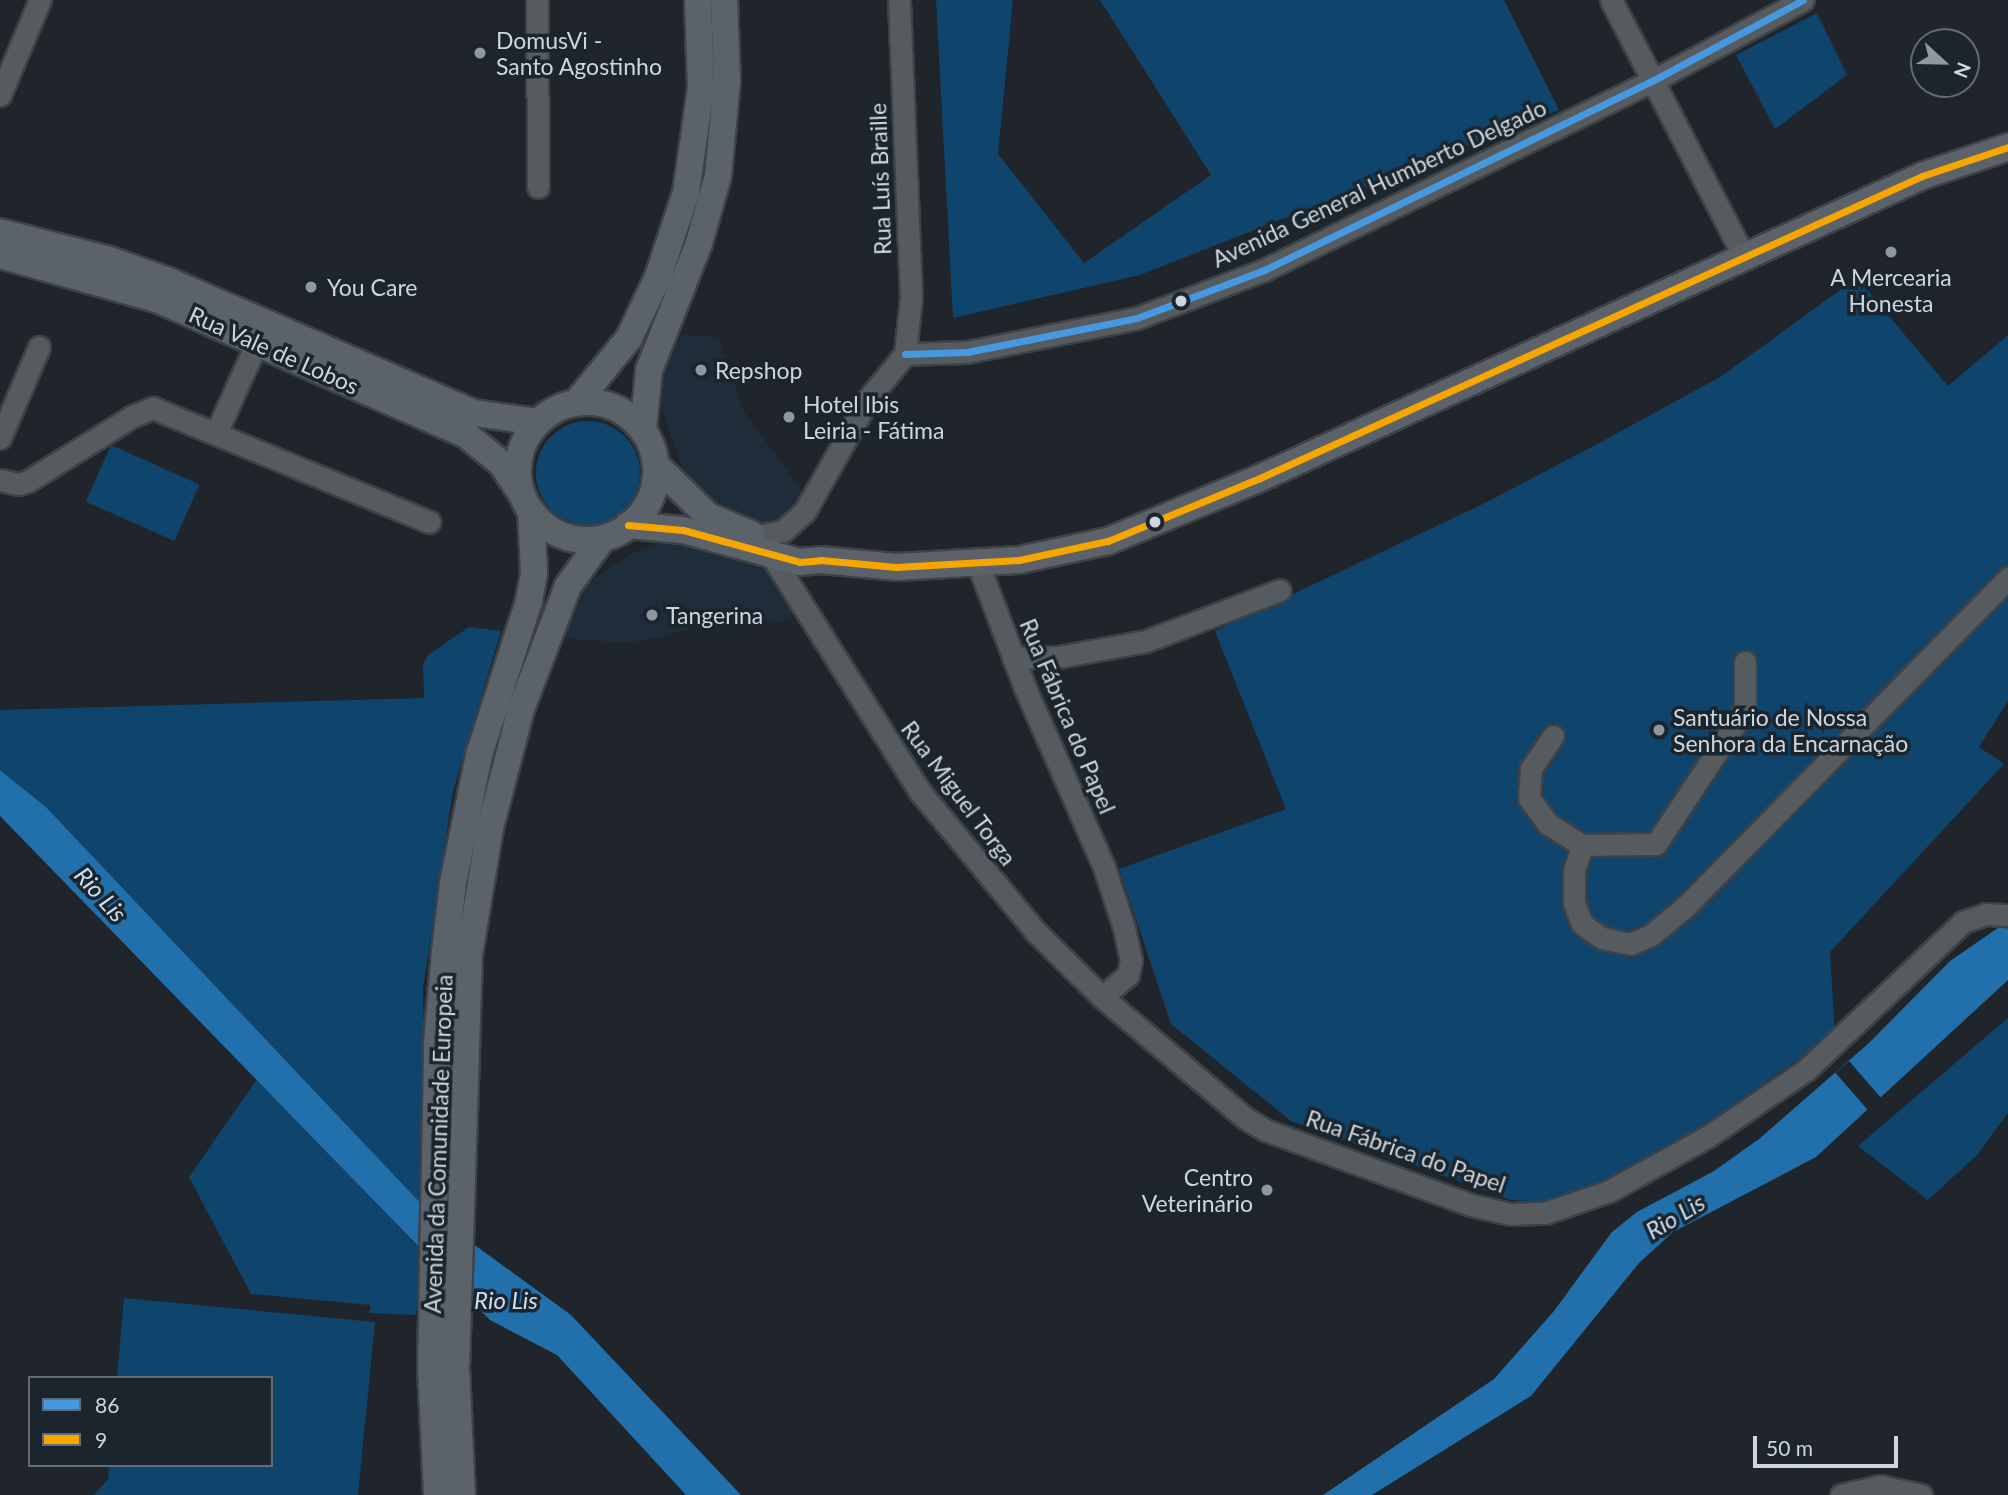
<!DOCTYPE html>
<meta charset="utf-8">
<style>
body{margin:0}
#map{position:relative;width:2008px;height:1495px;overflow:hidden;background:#1f252a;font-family:Lato,sans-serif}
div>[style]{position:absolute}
.built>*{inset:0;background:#1f2d3a}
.green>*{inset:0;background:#0f446c;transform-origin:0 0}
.round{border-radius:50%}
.water>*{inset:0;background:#2170ac}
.pier>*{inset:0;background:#1f252a;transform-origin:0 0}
.roads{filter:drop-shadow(2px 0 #3d4246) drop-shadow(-2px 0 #3d4246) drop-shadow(0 2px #3d4246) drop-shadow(0 -2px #3d4246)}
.minor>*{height:21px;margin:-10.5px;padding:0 10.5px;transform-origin:10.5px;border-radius:10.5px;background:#565b60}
.major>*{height:26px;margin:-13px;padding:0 13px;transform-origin:13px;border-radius:13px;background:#5b6269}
.major>.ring{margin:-13px;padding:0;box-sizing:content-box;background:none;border:26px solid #5b6269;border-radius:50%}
.bus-1>*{height:7px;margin:-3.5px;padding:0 3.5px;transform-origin:3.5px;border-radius:3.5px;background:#4699e1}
.bus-2>*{height:7px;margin:-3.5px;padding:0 3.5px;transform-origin:3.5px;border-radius:3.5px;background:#f7a600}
.dots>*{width:19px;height:19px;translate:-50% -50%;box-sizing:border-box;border:4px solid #1b252e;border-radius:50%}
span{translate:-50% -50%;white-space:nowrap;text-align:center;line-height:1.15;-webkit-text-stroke:7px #1b252e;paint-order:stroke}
.poi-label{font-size:23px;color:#cfd5dc}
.left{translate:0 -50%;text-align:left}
.right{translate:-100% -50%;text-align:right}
.street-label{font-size:23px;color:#cfd5dc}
.water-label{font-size:24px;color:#ccdef0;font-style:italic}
.legend{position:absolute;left:28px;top:1376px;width:245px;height:91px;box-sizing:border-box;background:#1b252e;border:2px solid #636b74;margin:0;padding:9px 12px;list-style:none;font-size:21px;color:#cfd5dc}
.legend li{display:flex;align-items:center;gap:14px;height:35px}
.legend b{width:35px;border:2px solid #636b74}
.north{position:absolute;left:1910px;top:28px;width:70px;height:70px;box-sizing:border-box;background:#1b252e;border:2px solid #636b74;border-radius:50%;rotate:112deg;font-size:19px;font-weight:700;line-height:28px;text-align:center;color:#cfd5dc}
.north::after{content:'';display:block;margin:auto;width:24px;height:32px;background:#91979e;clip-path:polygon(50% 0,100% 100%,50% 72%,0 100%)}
.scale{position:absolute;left:1753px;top:1436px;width:145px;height:32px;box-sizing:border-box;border:4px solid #cfd5dc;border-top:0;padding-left:9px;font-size:21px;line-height:24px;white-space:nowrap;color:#cfd5dc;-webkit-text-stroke:5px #1b252e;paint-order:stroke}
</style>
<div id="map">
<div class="built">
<i style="clip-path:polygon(682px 335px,719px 337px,743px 410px,806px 496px,778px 523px,752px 524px,714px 507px,685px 474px,662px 412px,660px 391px,666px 362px)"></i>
<i style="clip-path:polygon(664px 540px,767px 566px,794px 611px,791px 618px,780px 622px,728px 615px,663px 637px,626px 643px,561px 638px,588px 583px,629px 555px)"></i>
</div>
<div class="green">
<i style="clip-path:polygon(936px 0,1013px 0,998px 154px,1084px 263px,1211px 175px,1100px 0,1504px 0,1559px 110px,1140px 275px,953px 318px)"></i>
<i style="clip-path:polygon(1817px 13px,1847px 75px,1775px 129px,1736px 55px)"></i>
<i style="clip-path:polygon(1857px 278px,1948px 386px,2008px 335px,2008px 701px,1979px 747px,2004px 764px,1830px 952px,1835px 1034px,1657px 1157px,1560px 1203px,1511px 1200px,1291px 1121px,1171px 1024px,1119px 869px,1286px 809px,1215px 631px,1483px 504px,1601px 442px,1720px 377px)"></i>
<i class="round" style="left:536px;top:421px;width:104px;height:104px"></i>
<i style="left:111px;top:445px;width:97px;height:62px;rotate:24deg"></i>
<i style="clip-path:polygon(469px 627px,501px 631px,453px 791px,423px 989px,428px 1211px,46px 807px,0 770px,0 710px,424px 698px,423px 664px,428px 655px)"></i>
<i style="clip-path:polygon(2008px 1018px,2008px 1113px,1977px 1155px,1928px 1200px,1858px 1146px)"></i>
<i style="clip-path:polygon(257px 1079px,424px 1253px,416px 1315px,369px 1313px,371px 1305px,251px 1294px,189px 1177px)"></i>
<i style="clip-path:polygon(124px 1298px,375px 1322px,358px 1495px,94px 1495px,108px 1479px,109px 1465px,271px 1465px,271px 1378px,117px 1378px)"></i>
</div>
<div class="water">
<i style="clip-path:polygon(0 770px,46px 807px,428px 1211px,571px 1315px,741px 1495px,686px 1495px,557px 1355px,490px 1320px,0 816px)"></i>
<i style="clip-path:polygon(2008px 921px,2008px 980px,1816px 1157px,1673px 1232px,1639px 1263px,1531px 1396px,1372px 1495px,1323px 1495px,1494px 1379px,1554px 1311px,1612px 1232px,1637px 1212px,1714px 1171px,1759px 1139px,1869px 1043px,1950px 961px)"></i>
</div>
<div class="pier">
<i style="left:1849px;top:1061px;width:52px;height:18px;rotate:49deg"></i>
</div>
<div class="roads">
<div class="minor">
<i style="left:537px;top:0;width:187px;rotate:89.7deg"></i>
<i style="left:1611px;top:0;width:291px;rotate:62.6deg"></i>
<i style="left:0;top:95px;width:103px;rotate:-67.2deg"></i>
<i style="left:905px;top:354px;width:62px;rotate:-1.8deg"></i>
<i style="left:967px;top:352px;width:173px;rotate:-11.3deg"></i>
<i style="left:1137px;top:318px;width:136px;rotate:-20.7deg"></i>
<i style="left:1264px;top:270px;width:432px;rotate:-26deg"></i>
<i style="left:1652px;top:81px;width:171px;rotate:-28.2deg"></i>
<i style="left:216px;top:433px;width:100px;rotate:-65.7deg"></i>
<i style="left:0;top:438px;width:99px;rotate:-66.8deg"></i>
<i style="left:0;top:480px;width:19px;rotate:12deg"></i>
<i style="left:19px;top:484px;width:9px;rotate:-18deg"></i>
<i style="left:28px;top:481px;width:123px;rotate:-31.8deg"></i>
<i style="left:133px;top:416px;width:22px;rotate:-22deg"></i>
<i style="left:153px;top:408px;width:299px;rotate:22.4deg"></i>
<i style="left:755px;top:536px;width:28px;rotate:-10deg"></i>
<i style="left:783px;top:531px;width:30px;rotate:-42deg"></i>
<i style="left:805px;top:511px;width:130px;rotate:-60.5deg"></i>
<i style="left:869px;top:398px;width:57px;rotate:-50.7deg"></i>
<i style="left:905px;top:354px;width:56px;rotate:-83.9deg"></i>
<i style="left:911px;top:298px;width:298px;rotate:-92.3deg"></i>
<i style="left:771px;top:555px;width:281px;rotate:57.8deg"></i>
<i style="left:921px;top:793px;width:182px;rotate:50.4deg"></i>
<i style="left:1037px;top:933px;width:91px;rotate:44.6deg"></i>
<i style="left:1102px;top:997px;width:187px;rotate:40.2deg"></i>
<i style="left:1245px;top:1118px;width:23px;rotate:31deg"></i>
<i style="left:1265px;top:1130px;width:219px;rotate:20deg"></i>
<i style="left:1471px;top:1205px;width:40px;rotate:13deg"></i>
<i style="left:1510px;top:1214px;width:35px;rotate:-2deg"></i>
<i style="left:1545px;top:1213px;width:68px;rotate:-19deg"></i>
<i style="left:1609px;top:1191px;width:112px;rotate:-28.9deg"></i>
<i style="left:1707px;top:1137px;width:120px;rotate:-34.1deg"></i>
<i style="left:1806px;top:1070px;width:216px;rotate:-43.3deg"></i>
<i style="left:1963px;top:922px;width:24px;rotate:-19deg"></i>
<i style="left:1986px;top:914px;width:22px;rotate:3deg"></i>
<i style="left:978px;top:564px;width:133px;rotate:69.2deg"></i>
<i style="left:1025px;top:688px;width:196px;rotate:66.2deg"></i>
<i style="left:1104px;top:867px;width:64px;rotate:71.8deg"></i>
<i style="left:1124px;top:928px;width:33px;rotate:78deg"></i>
<i style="left:1131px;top:960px;width:15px;rotate:101deg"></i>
<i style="left:1128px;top:975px;width:34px;rotate:140deg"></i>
<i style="left:1013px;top:658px;width:45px;rotate:-1.3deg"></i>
<i style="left:1058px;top:657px;width:89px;rotate:-10.3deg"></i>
<i style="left:1146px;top:641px;width:143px;rotate:-20.8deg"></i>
<i style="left:1745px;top:662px;width:47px;rotate:90deg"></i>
<i style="left:1745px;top:709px;width:162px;rotate:123.4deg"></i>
<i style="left:1656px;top:844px;width:74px;rotate:179.2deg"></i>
<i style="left:1582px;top:845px;width:28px;rotate:107deg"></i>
<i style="left:1574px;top:872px;width:31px;rotate:90deg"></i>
<i style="left:1574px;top:903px;width:22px;rotate:69deg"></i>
<i style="left:1582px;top:924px;width:24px;rotate:35deg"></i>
<i style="left:1602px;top:938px;width:29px;rotate:12deg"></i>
<i style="left:1630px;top:944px;width:23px;rotate:-23deg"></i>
<i style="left:1651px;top:935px;width:45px;rotate:-39.6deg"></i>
<i style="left:1686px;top:906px;width:460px;rotate:-45.5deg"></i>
<i style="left:1553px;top:736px;width:40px;rotate:124deg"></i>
<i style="left:1531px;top:769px;width:29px;rotate:94deg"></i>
<i style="left:1529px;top:798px;width:32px;rotate:54deg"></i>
<i style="left:1548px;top:824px;width:40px;rotate:32deg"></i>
<i style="left:1841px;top:1495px;width:40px;rotate:-13deg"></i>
<i style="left:1880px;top:1486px;width:42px;rotate:12.4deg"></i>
</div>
<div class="major">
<i style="left:0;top:232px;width:110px;rotate:14.2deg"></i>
<i style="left:107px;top:259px;width:63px;rotate:19.6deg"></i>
<i style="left:166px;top:280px;width:335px;rotate:23.4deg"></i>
<i style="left:474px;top:413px;width:65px;rotate:8deg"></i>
<i style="left:0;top:255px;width:163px;rotate:15.7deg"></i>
<i style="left:157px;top:299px;width:336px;rotate:23.7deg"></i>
<i style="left:465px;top:434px;width:48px;rotate:39deg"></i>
<i style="left:502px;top:464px;width:35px;rotate:57deg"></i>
<i style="left:577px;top:402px;width:82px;rotate:-50.9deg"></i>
<i style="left:629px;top:338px;width:68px;rotate:-64.6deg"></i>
<i style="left:658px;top:277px;width:89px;rotate:-71.6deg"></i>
<i style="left:686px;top:193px;width:107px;rotate:-81.9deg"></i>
<i style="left:701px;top:87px;width:87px;rotate:-92deg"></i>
<i class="ring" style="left:518px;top:402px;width:112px;height:112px"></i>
<i style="left:643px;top:431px;width:61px;rotate:-84.4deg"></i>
<i style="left:649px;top:370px;width:136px;rotate:-68.5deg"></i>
<i style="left:699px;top:243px;width:70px;rotate:-74.2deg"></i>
<i style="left:718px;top:176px;width:96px;rotate:-84.6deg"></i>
<i style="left:727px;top:80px;width:80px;rotate:-92.1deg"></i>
<i style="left:656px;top:465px;width:73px;rotate:44.4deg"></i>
<i style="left:708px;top:516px;width:47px;rotate:22.7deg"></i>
<i style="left:628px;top:525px;width:55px;rotate:5.2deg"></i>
<i style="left:683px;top:530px;width:121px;rotate:15.3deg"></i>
<i style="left:800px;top:562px;width:21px;rotate:-5deg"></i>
<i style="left:821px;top:560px;width:75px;rotate:5.3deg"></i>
<i style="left:896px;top:567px;width:123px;rotate:-3.3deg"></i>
<i style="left:1019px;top:560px;width:91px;rotate:-12.1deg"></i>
<i style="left:1108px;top:541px;width:165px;rotate:-22.5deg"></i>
<i style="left:1260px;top:478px;width:728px;rotate:-24.52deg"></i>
<i style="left:1922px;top:176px;width:91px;rotate:-18.6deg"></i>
<i style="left:437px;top:1495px;width:127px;rotate:-92.7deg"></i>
<i style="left:431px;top:1368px;width:325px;rotate:-88.9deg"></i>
<i style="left:437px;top:1043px;width:92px;rotate:-85deg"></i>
<i style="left:445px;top:951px;width:68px;rotate:-83.3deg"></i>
<i style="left:453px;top:883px;width:131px;rotate:-78.5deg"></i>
<i style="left:479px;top:755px;width:162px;rotate:-72deg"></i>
<i style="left:529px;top:601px;width:29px;rotate:-80deg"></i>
<i style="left:534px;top:572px;width:61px;rotate:-92.8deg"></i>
<i style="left:462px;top:1495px;width:126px;rotate:-92.7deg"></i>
<i style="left:456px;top:1369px;width:414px;rotate:-88.2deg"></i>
<i style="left:469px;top:955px;width:129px;rotate:-80.6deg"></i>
<i style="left:490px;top:828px;width:123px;rotate:-75.4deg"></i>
<i style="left:521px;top:709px;width:132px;rotate:-69.1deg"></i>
<i style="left:568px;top:586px;width:58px;rotate:-54.1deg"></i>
</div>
</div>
<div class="bus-1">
<i style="left:905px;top:354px;width:62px;rotate:-1.8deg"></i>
<i style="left:967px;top:352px;width:173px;rotate:-11.3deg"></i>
<i style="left:1137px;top:318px;width:136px;rotate:-20.7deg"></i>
<i style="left:1264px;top:270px;width:432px;rotate:-26deg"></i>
<i style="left:1652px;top:81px;width:171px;rotate:-28.2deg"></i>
</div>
<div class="bus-2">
<i style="left:628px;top:525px;width:55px;rotate:5.2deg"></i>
<i style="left:683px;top:530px;width:121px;rotate:15.3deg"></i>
<i style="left:800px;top:562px;width:21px;rotate:-5deg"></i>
<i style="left:821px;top:560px;width:75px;rotate:5.3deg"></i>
<i style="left:896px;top:567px;width:123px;rotate:-3.3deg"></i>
<i style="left:1019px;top:560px;width:91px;rotate:-12.1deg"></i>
<i style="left:1108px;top:541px;width:165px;rotate:-22.5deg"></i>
<i style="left:1260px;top:478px;width:728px;rotate:-24.52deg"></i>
<i style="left:1922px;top:176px;width:91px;rotate:-18.6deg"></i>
</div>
<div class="dots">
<i style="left:480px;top:53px;background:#91979e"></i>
<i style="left:1891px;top:252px;background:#91979e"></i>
<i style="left:311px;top:287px;background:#91979e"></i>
<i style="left:1181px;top:301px;background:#cfd5dc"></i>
<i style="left:701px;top:370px;background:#91979e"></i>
<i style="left:789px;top:417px;background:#91979e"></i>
<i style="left:1155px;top:522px;background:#cfd5dc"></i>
<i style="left:652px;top:615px;background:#91979e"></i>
<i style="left:1659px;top:730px;background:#91979e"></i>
<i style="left:1267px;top:1190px;background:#91979e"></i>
</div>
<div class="poi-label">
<span class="left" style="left:496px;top:53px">DomusVi -<br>Santo Agostinho</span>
<span style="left:1891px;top:290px">A Mercearia<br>Honesta</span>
<span class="left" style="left:327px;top:287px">You Care</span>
<span class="left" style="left:715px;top:370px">Repshop</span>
<span class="left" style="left:803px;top:417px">Hotel Ibis<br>Leiria - Fátima</span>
<span class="left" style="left:666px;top:615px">Tangerina</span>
<span class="left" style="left:1673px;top:730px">Santuário de Nossa<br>Senhora da Encarnação</span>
<span class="right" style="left:1253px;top:1190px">Centro<br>Veterinário</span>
</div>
<div class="street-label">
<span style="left:880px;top:179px;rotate:-92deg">Rua Luís Braille</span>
<span style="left:1379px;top:183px;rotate:-25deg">Avenida General Humberto Delgado</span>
<span style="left:274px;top:350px;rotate:24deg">Rua Vale de Lobos</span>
<span style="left:1068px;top:716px;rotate:67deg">Rua Fábrica do Papel</span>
<span style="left:959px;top:793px;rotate:53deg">Rua Miguel Torga</span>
<span style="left:438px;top:1144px;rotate:-88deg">Avenida da Comunidade Europeia</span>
<span style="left:1406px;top:1151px;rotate:19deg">Rua Fábrica do Papel</span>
</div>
<div class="water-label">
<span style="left:101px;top:894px;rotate:48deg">Rio Lis</span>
<span style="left:1675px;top:1216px;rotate:-31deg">Rio Lis</span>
<span style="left:506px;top:1300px">Rio Lis</span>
</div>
<ul class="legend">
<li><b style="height:9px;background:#4699e1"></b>86</li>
<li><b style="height:9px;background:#f7a600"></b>9</li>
</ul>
<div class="north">N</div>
<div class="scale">50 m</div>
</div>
